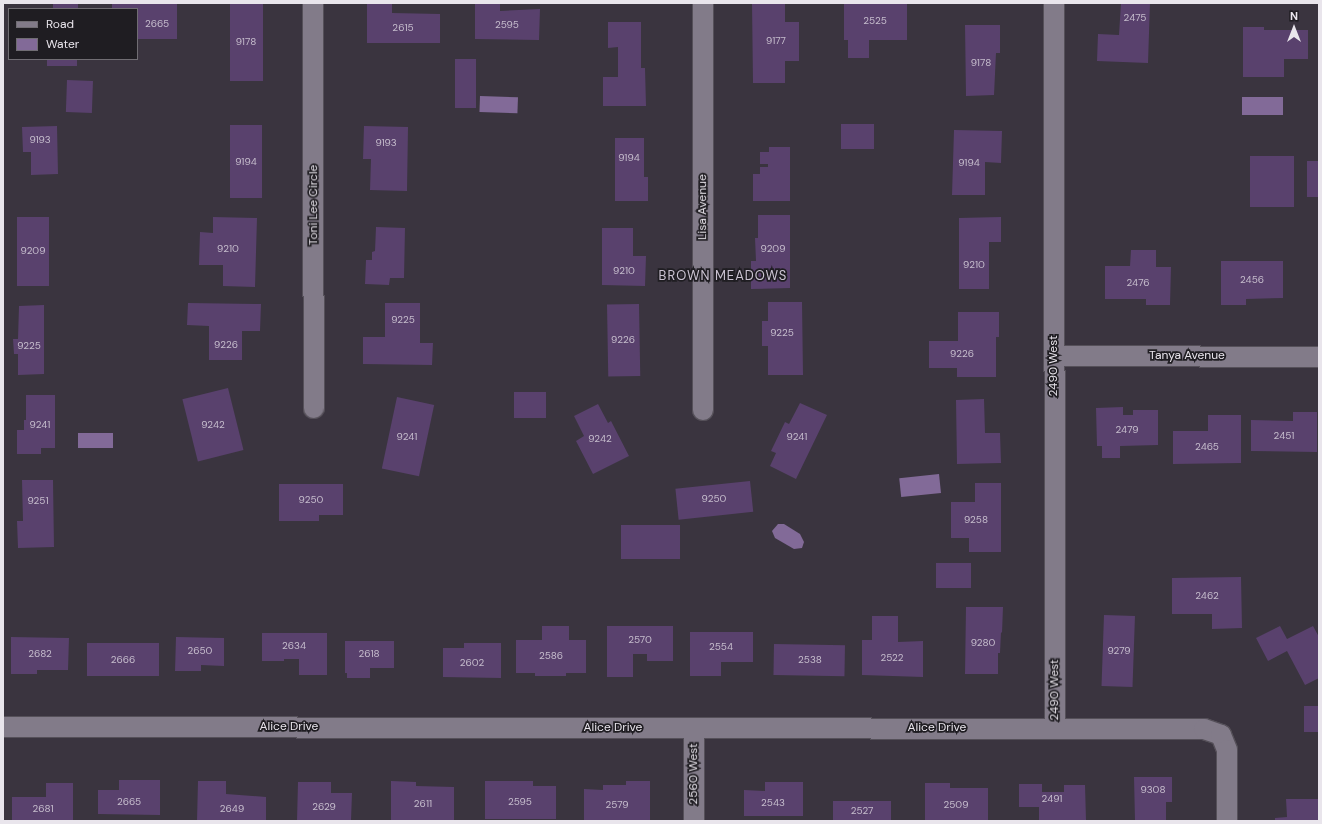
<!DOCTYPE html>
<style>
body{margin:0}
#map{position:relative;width:1322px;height:824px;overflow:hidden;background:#3a343f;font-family:"DM Sans",sans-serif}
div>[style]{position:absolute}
.water>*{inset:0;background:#826a98;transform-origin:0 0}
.building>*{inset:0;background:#59416d;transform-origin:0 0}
.roads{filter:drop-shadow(1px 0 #555059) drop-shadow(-1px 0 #555059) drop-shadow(0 1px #555059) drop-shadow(0 -1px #555059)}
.street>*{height:20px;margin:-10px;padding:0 10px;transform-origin:10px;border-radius:10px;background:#827b89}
span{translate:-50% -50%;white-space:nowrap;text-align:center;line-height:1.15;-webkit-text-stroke:3.5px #1f1d22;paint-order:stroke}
.number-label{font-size:10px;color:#c5bccc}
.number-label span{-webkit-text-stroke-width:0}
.street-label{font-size:12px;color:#e9e5ec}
.neighbourhood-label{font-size:13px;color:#cbc3d2;letter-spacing:1px}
.frame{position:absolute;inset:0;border:4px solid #e9e5ec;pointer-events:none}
.legend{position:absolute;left:8px;top:8px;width:130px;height:52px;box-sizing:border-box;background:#1f1d22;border:1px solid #706d73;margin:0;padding:5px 7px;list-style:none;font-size:12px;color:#e9e5ec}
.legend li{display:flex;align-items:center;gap:8px;height:20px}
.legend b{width:20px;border:1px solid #706d73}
.north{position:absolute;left:1274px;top:8px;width:40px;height:40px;-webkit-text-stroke:3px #1f1d22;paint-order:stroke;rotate:0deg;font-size:11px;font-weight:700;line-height:16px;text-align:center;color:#e9e5ec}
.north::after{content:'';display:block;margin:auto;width:14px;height:18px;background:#e9e5ec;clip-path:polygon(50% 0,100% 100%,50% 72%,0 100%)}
</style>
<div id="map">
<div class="water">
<i style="left:480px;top:96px;width:38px;height:16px;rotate:2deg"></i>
<i style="left:1242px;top:97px;width:41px;height:18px"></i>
<i style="left:113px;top:433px;width:15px;height:35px;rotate:90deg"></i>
<i style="left:939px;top:474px;width:19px;height:40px;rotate:84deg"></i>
<i style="clip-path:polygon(778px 524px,784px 524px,800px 534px,804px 542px,802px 548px,794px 549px,775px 538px,772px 531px)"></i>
</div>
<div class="building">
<i style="left:53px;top:3px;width:25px;height:6px"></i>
<i style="clip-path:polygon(112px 3px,177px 3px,177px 39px,137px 39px,137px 9px,112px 9px)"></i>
<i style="left:230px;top:3px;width:33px;height:78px"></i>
<i style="clip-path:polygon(367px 3px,392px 3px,392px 13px,440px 14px,440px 43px,367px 43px)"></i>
<i style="clip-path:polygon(475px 3px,500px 3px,500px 11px,540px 9px,539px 40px,475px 39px)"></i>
<i style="clip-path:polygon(752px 3px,785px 3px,785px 22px,799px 22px,799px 61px,785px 61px,785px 83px,753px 83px)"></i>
<i style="clip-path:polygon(844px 3px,907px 3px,907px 40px,869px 40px,869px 58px,848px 58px,848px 40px,844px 40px)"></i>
<i style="clip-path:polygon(1121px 3px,1150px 3px,1148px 63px,1097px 61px,1098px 34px,1119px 35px)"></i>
<i style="clip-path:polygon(608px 22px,641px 22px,641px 68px,645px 68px,646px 106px,603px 106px,603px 77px,618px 77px,618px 47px,608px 48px)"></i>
<i style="clip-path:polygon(965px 25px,1000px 25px,1000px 53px,996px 53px,994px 95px,966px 96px)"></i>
<i style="clip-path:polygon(1243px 27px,1264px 27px,1264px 30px,1308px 30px,1308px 59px,1284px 59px,1284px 77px,1243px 77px)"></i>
<i style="left:47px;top:59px;width:30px;height:7px"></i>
<i style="left:455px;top:59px;width:21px;height:49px"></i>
<i style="left:67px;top:80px;width:26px;height:32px;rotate:2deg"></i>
<i style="left:841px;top:124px;width:33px;height:25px"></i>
<i style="left:230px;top:125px;width:32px;height:73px"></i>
<i style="clip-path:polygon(57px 126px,58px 174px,31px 175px,31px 152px,23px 152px,22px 127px)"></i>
<i style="clip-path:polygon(364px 126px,408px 127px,407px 191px,370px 190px,371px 159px,363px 159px)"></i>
<i style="clip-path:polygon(954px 130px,1002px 131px,1001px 163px,985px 162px,985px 195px,952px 195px)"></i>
<i style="clip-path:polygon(615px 138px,644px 138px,644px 177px,648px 177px,648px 201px,615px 201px)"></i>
<i style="clip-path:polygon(769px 147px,790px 147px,790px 201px,753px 201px,753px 174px,760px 174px,760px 167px,768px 167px,768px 164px,760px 164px,760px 152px,769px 152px)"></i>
<i style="left:1294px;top:156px;width:51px;height:44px;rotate:90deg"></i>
<i style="left:1307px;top:161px;width:12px;height:36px"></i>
<i style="clip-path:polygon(758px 215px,790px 215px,790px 288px,751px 289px,751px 261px,756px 261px,755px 238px,758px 238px)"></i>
<i style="left:17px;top:217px;width:32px;height:69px"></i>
<i style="clip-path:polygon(213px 217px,257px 218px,255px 287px,223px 286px,223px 265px,199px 265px,200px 232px,213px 233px)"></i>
<i style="clip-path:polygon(1001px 217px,1001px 242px,989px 242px,989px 289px,959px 289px,959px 218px)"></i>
<i style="clip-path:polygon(376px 227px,405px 228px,404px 278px,390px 278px,389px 285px,365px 284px,366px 260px,372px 260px,372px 252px,375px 251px)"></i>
<i style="clip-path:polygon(602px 228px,633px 228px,633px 256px,646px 256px,645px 286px,602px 285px)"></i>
<i style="clip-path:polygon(1131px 250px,1156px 250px,1156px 267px,1171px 267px,1170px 305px,1146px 305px,1146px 299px,1105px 299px,1105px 266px,1130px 266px)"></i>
<i style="clip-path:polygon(1221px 261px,1283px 261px,1283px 298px,1246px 299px,1246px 305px,1221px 305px)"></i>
<i style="clip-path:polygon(768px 302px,802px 302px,803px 375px,768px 375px,768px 346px,762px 346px,762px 321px,768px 321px)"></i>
<i style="clip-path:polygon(188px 303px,261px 304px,260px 331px,242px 331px,242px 360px,209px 360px,209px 326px,187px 325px)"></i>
<i style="clip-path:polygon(385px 303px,420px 303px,420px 343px,433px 343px,432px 365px,363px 364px,363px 337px,385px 337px)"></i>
<i style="left:639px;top:304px;width:72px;height:32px;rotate:89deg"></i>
<i style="clip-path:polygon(44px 305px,44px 374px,18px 375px,18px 354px,14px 354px,13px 339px,18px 339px,19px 306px)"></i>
<i style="clip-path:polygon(958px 312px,999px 312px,999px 337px,996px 337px,996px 377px,957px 377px,957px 368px,929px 368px,929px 341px,958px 341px)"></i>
<i style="left:228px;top:388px;width:64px;height:47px;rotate:76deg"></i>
<i style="left:514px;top:392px;width:32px;height:26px"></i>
<i style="clip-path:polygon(26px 395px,55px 395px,55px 448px,41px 448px,41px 454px,17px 454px,17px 430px,24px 430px,24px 420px,26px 420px)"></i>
<i style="left:397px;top:397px;width:38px;height:73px;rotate:12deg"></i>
<i style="clip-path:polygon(984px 399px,985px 433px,1000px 433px,1001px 463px,957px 464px,956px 400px)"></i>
<i style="clip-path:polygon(800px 403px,827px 415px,796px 479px,770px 466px,776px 453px,771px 451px,785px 422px,789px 424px)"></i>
<i style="clip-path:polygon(598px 404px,608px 423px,611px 421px,629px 456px,593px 474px,576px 441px,584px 436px,574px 416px)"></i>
<i style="clip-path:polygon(1123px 407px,1123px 415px,1133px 415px,1133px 410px,1158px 410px,1158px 445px,1120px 446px,1120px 458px,1102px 458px,1102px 446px,1097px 446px,1096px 408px)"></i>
<i style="clip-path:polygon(1293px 412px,1317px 412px,1317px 452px,1251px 451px,1251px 420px,1293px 421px)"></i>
<i style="clip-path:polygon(1208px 415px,1241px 415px,1241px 463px,1173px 464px,1173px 431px,1208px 431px)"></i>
<i style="clip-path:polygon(22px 480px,53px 480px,54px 547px,18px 548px,17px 521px,23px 521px)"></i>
<i style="left:750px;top:481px;width:31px;height:75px;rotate:84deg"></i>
<i style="clip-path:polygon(975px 483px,1001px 483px,1001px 552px,969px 552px,969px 538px,951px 538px,951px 502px,975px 502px)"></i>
<i style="clip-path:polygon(279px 484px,343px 484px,343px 515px,319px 515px,319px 521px,279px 521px)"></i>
<i style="left:621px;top:525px;width:59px;height:34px"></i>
<i style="left:971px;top:563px;width:25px;height:35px;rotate:90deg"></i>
<i style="clip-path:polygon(1241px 577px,1242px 628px,1212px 629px,1212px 614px,1172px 614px,1172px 578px)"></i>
<i style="clip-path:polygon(966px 607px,1003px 607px,1002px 633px,1001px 632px,1000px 653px,998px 653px,998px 674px,965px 674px)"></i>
<i style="left:1104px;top:615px;width:31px;height:71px;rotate:2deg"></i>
<i style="clip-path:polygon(872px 616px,898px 616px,898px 642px,923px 641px,923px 677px,862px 675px,862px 640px,872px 640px)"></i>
<i style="clip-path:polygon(542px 626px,569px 626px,569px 640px,586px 640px,586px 673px,566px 673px,566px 676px,535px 676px,535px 673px,516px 673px,516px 640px,542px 640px)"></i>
<i style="clip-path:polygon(607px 626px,673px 626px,673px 661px,647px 661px,647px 654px,633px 654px,633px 677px,607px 677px)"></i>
<i style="clip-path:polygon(1280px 626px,1287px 639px,1313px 626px,1319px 637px,1319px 678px,1305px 685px,1287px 651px,1268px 661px,1256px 638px)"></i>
<i style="clip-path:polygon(690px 632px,753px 632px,753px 662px,721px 662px,721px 676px,690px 676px)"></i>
<i style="clip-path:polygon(262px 633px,327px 633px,327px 675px,299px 675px,299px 659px,284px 659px,284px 661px,262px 661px)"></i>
<i style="clip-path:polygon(11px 637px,69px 638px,68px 670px,37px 670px,37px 674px,11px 674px)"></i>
<i style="clip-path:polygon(176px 637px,224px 638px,224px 666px,201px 665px,201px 671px,175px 671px)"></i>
<i style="clip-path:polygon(345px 641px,394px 641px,394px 668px,370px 668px,370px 678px,347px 678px,347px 673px,345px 673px)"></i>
<i style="left:87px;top:643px;width:72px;height:33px"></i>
<i style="clip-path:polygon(464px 643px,501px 643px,501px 678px,443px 677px,443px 648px,464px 648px)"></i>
<i style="left:774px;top:644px;width:71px;height:31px;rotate:1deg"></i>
<i style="left:1304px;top:706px;width:15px;height:26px"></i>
<i style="clip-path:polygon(1134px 777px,1172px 777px,1172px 802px,1166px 802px,1166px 821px,1135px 821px)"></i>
<i style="clip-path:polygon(119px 780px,160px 780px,160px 815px,98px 814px,98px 790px,119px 790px)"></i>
<i style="clip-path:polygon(198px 781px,226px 781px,226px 794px,266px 797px,266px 821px,197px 821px)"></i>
<i style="clip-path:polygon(391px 781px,416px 782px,416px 786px,454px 787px,454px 821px,391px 821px)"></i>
<i style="clip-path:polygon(485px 781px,533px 781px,533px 786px,556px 786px,556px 819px,485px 819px)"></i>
<i style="clip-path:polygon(626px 781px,650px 781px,650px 820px,584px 821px,584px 789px,603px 790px,603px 785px,626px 785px)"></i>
<i style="clip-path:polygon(298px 782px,331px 782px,331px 793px,352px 793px,351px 821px,297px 821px)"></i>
<i style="clip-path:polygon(765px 782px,803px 782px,803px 816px,744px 816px,744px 790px,765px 791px)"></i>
<i style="clip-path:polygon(46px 783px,73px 783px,73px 821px,12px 821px,12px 797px,46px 797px)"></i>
<i style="clip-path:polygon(925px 783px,950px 783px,950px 788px,988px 788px,988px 821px,925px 821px)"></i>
<i style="clip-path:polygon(1019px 784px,1042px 784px,1042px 792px,1064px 792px,1064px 785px,1085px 785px,1086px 820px,1039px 820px,1039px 807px,1019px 807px)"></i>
<i style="clip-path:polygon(1286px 799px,1318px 799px,1319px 821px,1275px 821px,1275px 818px,1287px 817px)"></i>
<i style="left:833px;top:801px;width:58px;height:20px"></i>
</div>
<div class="roads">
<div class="street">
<i style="left:313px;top:3px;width:405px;rotate:89.9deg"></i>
<i style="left:1054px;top:3px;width:726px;rotate:89.92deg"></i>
<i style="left:1054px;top:356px;width:265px;rotate:0.2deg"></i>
<i style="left:703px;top:410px;width:407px;rotate:-90deg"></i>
<i style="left:3px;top:727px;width:1201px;rotate:0.1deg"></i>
<i style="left:1204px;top:729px;width:18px;rotate:19deg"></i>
<i style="left:1221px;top:735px;width:16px;rotate:68deg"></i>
<i style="left:1227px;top:750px;width:71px;rotate:90deg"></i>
<i style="left:694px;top:821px;width:93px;rotate:-90deg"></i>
</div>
</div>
<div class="number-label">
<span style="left:1135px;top:18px">2475</span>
<span style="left:875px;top:21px">2525</span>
<span style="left:157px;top:24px">2665</span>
<span style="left:507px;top:25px">2595</span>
<span style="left:403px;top:28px">2615</span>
<span style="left:776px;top:41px">9177</span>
<span style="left:246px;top:42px">9178</span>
<span style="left:981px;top:63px">9178</span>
<span style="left:40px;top:140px">9193</span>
<span style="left:386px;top:143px">9193</span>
<span style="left:629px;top:158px">9194</span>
<span style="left:246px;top:162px">9194</span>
<span style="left:969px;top:163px">9194</span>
<span style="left:228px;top:249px">9210</span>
<span style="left:773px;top:249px">9209</span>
<span style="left:33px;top:251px">9209</span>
<span style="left:974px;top:265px">9210</span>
<span style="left:624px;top:271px">9210</span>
<span style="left:1252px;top:280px">2456</span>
<span style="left:1138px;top:283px">2476</span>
<span style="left:403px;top:320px">9225</span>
<span style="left:782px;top:333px">9225</span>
<span style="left:623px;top:340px">9226</span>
<span style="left:226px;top:345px">9226</span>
<span style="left:29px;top:346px">9225</span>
<span style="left:962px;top:354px">9226</span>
<span style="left:40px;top:425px">9241</span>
<span style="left:213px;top:425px">9242</span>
<span style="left:1127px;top:430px">2479</span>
<span style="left:1284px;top:436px">2451</span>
<span style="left:407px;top:437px">9241</span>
<span style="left:797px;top:437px">9241</span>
<span style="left:600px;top:439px">9242</span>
<span style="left:1207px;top:447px">2465</span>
<span style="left:714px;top:499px">9250</span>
<span style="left:311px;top:500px">9250</span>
<span style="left:38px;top:501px">9251</span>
<span style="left:976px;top:520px">9258</span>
<span style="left:1207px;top:596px">2462</span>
<span style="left:640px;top:640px">2570</span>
<span style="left:983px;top:643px">9280</span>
<span style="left:294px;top:646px">2634</span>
<span style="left:721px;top:647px">2554</span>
<span style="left:200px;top:651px">2650</span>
<span style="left:1119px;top:651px">9279</span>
<span style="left:40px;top:654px">2682</span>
<span style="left:369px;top:654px">2618</span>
<span style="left:551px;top:656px">2586</span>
<span style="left:892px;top:658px">2522</span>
<span style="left:123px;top:660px">2666</span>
<span style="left:810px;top:660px">2538</span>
<span style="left:472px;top:663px">2602</span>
<span style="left:1153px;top:790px">9308</span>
<span style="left:1052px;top:799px">2491</span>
<span style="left:129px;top:802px">2665</span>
<span style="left:520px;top:802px">2595</span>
<span style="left:773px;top:803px">2543</span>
<span style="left:423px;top:804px">2611</span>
<span style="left:617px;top:805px">2579</span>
<span style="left:956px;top:805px">2509</span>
<span style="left:324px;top:807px">2629</span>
<span style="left:43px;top:809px">2681</span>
<span style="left:232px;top:809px">2649</span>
<span style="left:862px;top:811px">2527</span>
</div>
<div class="street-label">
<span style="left:314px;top:205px;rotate:-90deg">Toni Lee Circle</span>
<span style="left:703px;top:207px;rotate:-90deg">Lisa Avenue</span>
<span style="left:1187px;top:356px">Tanya Avenue</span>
<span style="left:1054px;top:366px;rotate:-90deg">2490 West</span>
<span style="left:1055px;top:690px;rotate:-90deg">2490 West</span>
<span style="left:289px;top:727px">Alice Drive</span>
<span style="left:613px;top:728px">Alice Drive</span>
<span style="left:937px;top:728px">Alice Drive</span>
<span style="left:694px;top:774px;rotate:-90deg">2560 West</span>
</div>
<div class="neighbourhood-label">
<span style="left:723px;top:276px">BROWN MEADOWS</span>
</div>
<div class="frame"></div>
<ul class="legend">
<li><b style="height:5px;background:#827b89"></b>Road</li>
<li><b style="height:11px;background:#826a98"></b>Water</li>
</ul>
<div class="north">N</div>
</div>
